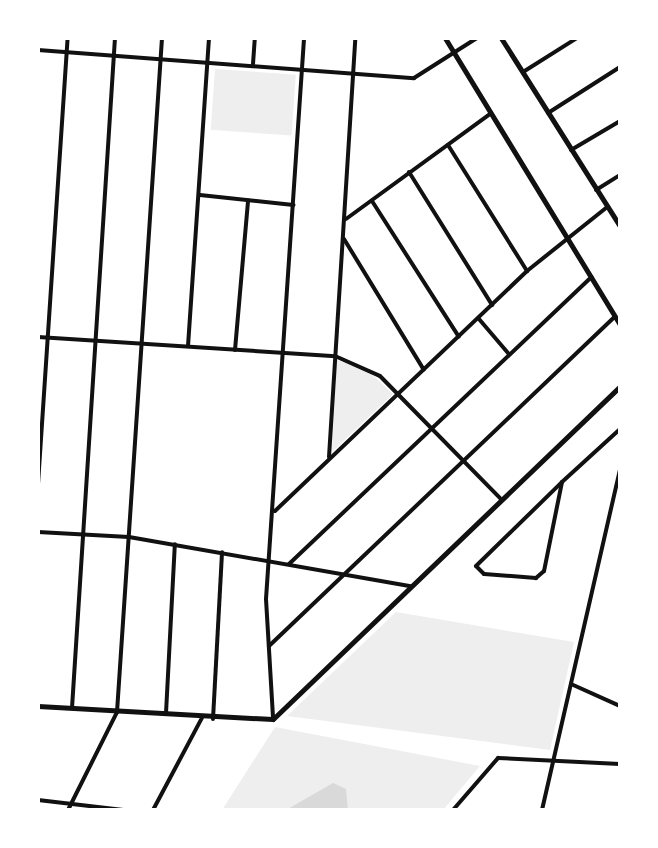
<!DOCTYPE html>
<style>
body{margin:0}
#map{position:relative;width:658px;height:848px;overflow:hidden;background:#fff;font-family:"Golos Text",sans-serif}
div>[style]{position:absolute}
.green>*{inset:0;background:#eee;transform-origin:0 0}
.water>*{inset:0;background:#d9d9d9}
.minor>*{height:4px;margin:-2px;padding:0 2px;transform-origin:2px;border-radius:2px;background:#111}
.tertiary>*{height:5px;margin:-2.5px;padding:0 2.5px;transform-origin:2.5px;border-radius:2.5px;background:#111}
span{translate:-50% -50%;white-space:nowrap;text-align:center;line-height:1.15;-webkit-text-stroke:7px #fff;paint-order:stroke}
.frame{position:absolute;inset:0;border:40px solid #fff;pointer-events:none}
</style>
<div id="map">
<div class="green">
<i style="left:215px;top:69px;width:81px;height:61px;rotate:4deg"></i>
<i style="clip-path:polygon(337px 360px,368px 371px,393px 394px,332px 452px)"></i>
<i style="clip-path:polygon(396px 612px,574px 642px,550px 750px,287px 716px)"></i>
<i style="clip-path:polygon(275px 727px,480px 766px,443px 810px,222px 810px)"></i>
</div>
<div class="water">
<i style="clip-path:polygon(333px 783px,346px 789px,348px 810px,286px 810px)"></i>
</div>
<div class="minor">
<i style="left:38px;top:50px;width:377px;rotate:4.3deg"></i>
<i style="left:414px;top:78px;width:75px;rotate:-32.4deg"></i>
<i style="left:253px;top:64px;width:26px;rotate:-86deg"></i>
<i style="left:523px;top:72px;width:64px;rotate:-32.2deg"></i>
<i style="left:548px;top:113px;width:85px;rotate:-32.6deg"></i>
<i style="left:448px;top:145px;width:149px;rotate:57.9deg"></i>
<i style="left:571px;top:150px;width:57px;rotate:-30.6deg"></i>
<i style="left:409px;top:172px;width:157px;rotate:58deg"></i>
<i style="left:596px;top:190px;width:28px;rotate:-32deg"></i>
<i style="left:200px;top:195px;width:94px;rotate:6.1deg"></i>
<i style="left:372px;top:201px;width:161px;rotate:57.4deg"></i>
<i style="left:346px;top:219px;width:178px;rotate:-36.1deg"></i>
<i style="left:344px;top:239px;width:153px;rotate:58.6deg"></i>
<i style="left:479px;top:319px;width:45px;rotate:49.5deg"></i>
<i style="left:38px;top:337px;width:298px;rotate:3.7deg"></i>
<i style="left:335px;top:356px;width:49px;rotate:24deg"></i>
<i style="left:380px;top:376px;width:171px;rotate:45.5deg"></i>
<i style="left:188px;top:346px;width:309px;rotate:-86.1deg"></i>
<i style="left:235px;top:350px;width:150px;rotate:-85deg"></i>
<i style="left:329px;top:457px;width:420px;rotate:-86.4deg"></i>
<i style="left:562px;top:482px;width:91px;rotate:101.4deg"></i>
<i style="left:544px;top:571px;width:11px;rotate:139deg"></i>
<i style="left:536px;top:578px;width:52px;rotate:-175.6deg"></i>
<i style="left:484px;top:574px;width:11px;rotate:-135deg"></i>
<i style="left:476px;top:566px;width:120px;rotate:-44.3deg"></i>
<i style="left:562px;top:482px;width:79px;rotate:-42.4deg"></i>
<i style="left:38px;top:484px;width:447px;rotate:-86.2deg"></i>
<i style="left:275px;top:511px;width:348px;rotate:-43.6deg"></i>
<i style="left:527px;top:271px;width:101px;rotate:-38.6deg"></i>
<i style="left:38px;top:532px;width:91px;rotate:3.1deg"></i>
<i style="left:129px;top:537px;width:286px;rotate:9.9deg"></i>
<i style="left:289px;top:564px;width:417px;rotate:-43.5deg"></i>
<i style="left:269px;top:646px;width:477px;rotate:-43.6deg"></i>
<i style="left:571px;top:684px;width:54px;rotate:24.2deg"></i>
<i style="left:72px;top:708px;width:671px;rotate:-86.33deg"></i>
<i style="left:166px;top:713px;width:169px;rotate:-87deg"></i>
<i style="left:273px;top:717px;width:118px;rotate:-93.4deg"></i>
<i style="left:266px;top:599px;width:562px;rotate:-86.12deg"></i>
<i style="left:213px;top:719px;width:167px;rotate:-86.9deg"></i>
<i style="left:38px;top:800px;width:86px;rotate:6.7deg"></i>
<i style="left:68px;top:810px;width:110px;rotate:-63.4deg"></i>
<i style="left:117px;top:712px;width:676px;rotate:-86.18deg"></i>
<i style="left:153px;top:810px;width:104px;rotate:-62deg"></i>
<i style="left:453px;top:810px;width:69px;rotate:-49.1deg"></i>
<i style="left:498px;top:758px;width:122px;rotate:2.8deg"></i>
<i style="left:542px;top:810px;width:350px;rotate:-77.1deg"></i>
</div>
<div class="tertiary">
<i style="left:445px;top:38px;width:336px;rotate:58.6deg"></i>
<i style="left:501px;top:38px;width:222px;rotate:57.7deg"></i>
<i style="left:38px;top:706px;width:235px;rotate:3.2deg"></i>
<i style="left:273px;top:719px;width:481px;rotate:-43.8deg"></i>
</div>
<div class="frame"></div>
</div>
